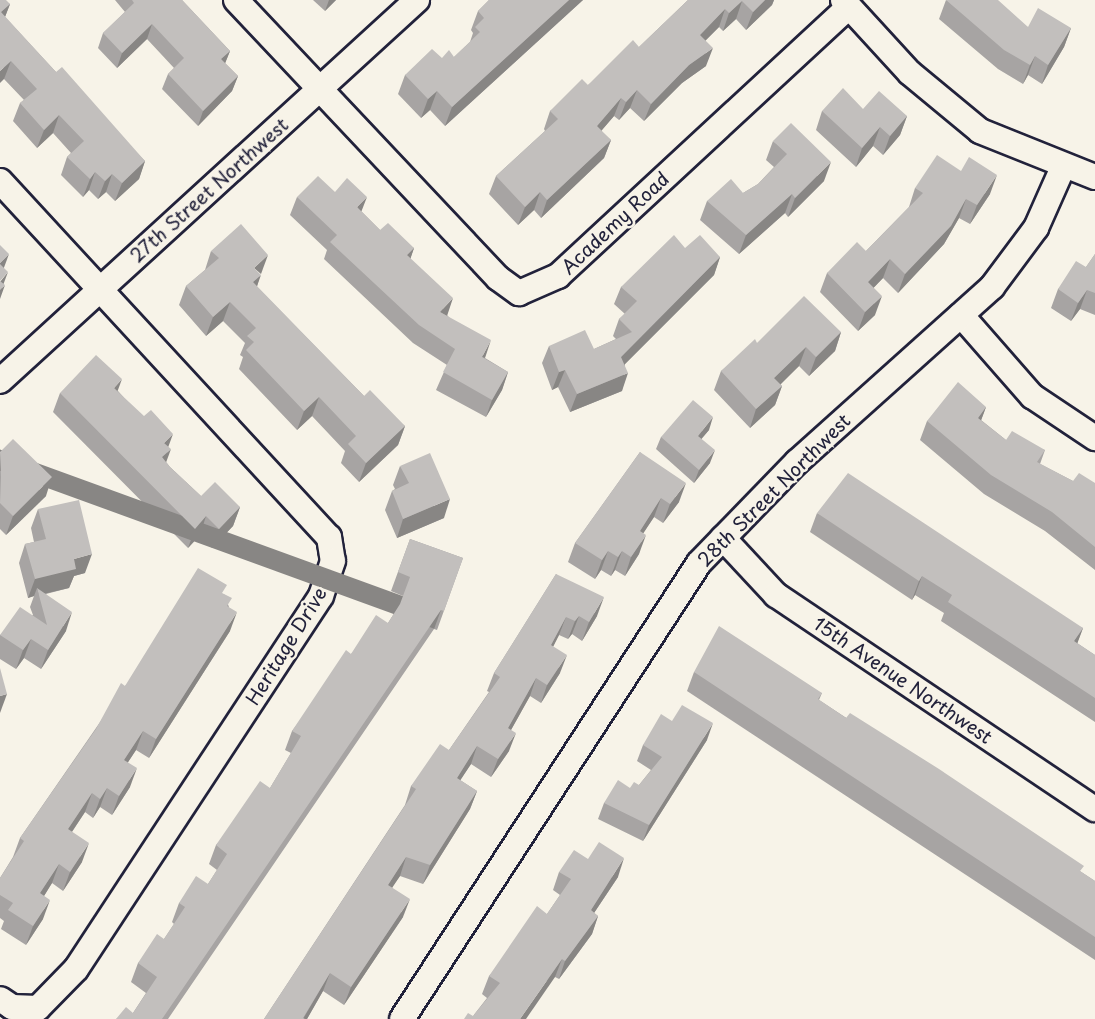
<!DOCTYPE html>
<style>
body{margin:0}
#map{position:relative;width:1095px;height:1019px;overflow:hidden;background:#f7f3e8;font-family:"Playpen Sans",sans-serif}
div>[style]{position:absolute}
.roads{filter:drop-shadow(2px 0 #22223b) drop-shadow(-2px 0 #22223b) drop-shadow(0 2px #22223b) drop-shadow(0 -2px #22223b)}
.minor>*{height:24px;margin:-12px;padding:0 12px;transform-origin:12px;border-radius:12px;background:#f7f3e8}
.wall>*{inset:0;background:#a7a4a3}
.shaded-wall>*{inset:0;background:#888684;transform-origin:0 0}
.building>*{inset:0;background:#c2bfbd}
span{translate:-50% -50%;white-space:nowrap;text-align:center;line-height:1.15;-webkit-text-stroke:5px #f7f3e8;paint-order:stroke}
.street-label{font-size:19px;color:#22223b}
</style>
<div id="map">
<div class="roads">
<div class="minor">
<i style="left:236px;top:0;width:382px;rotate:46.7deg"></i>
<i style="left:498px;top:278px;width:26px;rotate:36deg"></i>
<i style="left:519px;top:293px;width:43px;rotate:-23.6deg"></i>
<i style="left:558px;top:276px;width:396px;rotate:-42.8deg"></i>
<i style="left:843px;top:0;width:99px;rotate:47.5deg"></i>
<i style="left:910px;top:73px;width:91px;rotate:39.6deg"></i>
<i style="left:980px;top:131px;width:124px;rotate:21.8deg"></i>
<i style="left:0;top:181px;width:485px;rotate:47.3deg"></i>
<i style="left:329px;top:537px;width:24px;rotate:81deg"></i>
<i style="left:333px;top:561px;width:37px;rotate:109deg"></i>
<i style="left:321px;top:596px;width:446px;rotate:123.3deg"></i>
<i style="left:76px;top:969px;width:54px;rotate:134.3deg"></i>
<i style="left:38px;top:1008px;width:26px;rotate:-178deg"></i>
<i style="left:12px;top:1007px;width:14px;rotate:-146deg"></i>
<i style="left:961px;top:315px;width:108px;rotate:48.8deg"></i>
<i style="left:1032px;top:396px;width:76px;rotate:33.7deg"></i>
<i style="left:0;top:381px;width:565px;rotate:-42.42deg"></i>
<i style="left:723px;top:538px;width:78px;rotate:47.1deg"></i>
<i style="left:776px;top:595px;width:384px;rotate:33.9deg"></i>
<i style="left:402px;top:1019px;width:544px;rotate:-56.92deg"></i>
<i style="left:699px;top:563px;width:141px;rotate:-45.9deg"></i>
<i style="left:797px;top:462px;width:262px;rotate:-41.9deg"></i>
<i style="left:992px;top:287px;width:74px;rotate:-53.3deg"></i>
<i style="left:1036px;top:228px;width:67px;rotate:-66.1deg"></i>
</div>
</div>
<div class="wall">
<i style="clip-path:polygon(0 0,10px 4px,5px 17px,56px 72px,145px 161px,139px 179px,115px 201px,106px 192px,98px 199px,89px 190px,83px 197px,61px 175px,67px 157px,71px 153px,53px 133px,37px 148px,13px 121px,20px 103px,24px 100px,4px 79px)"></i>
<i style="clip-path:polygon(115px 0,182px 0,230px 51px,225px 63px,238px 76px,232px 91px,198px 126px,162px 89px,168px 74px,174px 68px,147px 39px,117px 68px,98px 48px,103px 33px,125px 12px)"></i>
<i style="clip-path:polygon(313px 0,336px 0,325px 11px)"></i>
<i style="clip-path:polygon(489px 0,583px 0,445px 126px,430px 110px,421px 118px,398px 94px,405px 75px,442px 58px,454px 57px,470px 42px,473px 33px,471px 30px,478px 11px)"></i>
<i style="clip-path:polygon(688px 0,774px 0,772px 5px,746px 30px,736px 19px,723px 31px,719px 27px,705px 41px,706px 66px,682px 83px,644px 121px,630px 108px,619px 120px,614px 116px,601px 131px,611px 140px,604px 158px,541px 218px,534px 210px,518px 225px,489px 194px,496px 176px,545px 131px,544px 129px,550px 111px,588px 85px,639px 47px)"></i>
<i style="clip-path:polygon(946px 0,1028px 27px,1071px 28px,1064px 47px,1042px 84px,1028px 75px,1023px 84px,998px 69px,939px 19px)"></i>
<i style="clip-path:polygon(863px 109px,907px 116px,900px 135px,883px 155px,873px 146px,856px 167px,816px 130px,822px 111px)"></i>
<i style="clip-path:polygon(773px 141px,824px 181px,788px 217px,785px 213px,739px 254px,700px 220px,707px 201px,743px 193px,758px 184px,774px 167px,766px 160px)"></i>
<i style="clip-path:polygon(915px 188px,990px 194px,970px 224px,959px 218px,944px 244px,898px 293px,883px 278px,873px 288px,875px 315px,858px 331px,820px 292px,827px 273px,866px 251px,909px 207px)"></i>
<i style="clip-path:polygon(297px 197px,362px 212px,380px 230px,414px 248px,410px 259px,447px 315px,485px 358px,508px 372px,502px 390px,486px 417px,436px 390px,447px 365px,413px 343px,324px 259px,327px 250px,290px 215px)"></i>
<i style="clip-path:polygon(685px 248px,720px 257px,714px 275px,625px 364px,622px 391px,570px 412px,558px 387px,552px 390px,542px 363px,549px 346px,594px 349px,616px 339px,613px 336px,619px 319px,625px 314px,614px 304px,621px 287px)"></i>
<i style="clip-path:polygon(211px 251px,260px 275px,257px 287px,364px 396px,405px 426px,398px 445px,359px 482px,341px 463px,345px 451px,312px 416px,297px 430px,239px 369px,243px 357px,240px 355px,245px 343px,223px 321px,206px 336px,179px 305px,186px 286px,205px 270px)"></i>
<i style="clip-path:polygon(1095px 254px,1095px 315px,1080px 309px,1071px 321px,1051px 308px,1058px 289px,1086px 267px)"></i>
<i style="clip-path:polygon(841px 332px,835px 351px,809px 376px,799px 366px,780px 384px,782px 386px,775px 405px,750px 428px,714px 390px,721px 371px,757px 343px)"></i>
<i style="clip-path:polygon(118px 391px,168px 447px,166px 462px,170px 467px,201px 496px,240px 507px,233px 526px,212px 548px,200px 535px,188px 548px,53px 412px,60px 393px)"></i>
<i style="clip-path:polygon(986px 407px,981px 420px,1006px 440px,1045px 450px,1040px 464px,1073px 481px,1095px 483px,1095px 570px,1045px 531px,984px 494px,920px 440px,927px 421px)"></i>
<i style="clip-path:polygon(709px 430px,701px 439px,710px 463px,694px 483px,656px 449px,661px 437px)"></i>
<i style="clip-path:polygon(0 452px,46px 496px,6px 535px,0 529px)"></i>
<i style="clip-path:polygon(640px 452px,679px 502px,663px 523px,654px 517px,643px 533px,639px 554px,625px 576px,615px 570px,611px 576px,601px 570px,595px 579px,568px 562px,575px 543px)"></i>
<i style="clip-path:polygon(400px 466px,444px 518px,397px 538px,385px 510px,392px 491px,395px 489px,393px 485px)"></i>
<i style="clip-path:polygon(38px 509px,85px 573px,74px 576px,69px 588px,46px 594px,66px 631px,41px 669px,24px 658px,16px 669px,0 659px,0 635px,33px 615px,30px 607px,34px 596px,28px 598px,19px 563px,25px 544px,34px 542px,31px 528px)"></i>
<i style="clip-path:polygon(817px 513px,1083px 628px,1077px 643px,1095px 655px,1095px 722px,941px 621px,944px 613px,915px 595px,912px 600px,810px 532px)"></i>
<i style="clip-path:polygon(410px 539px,463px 558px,437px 630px,434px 629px,168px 1019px,116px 1019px,133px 1013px,146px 993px,131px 982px,138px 963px,164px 939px,174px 924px,172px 922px,179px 903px,208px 884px,217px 870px,209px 864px,216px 845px,270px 788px,291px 753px,285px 750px,292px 731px,351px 654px,388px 623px,400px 604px,403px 596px,391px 591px)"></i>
<i style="clip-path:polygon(556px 574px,597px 616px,582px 641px,572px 634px,568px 639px,559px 635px,553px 647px,560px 673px,541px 703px,530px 696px,511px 730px,509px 751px,491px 777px,471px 764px,460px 780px,477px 791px,470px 809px,423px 884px,400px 876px,392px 887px,403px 917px,344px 1005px,323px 991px,307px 1019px,264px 1019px,405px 805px,411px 786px,449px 750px,489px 692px,487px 691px,494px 673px)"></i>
<i style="clip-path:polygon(224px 594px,229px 607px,230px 631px,149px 758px,136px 750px,128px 762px,130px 787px,112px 815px,100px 807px,93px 818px,85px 812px,72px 832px,82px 862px,63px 891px,52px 883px,44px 896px,43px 919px,26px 945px,1px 929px,4px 921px,0 918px,0 878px,13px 857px,20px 838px,125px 686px)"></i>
<i style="clip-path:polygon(694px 672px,822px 693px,819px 700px,1095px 881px,1095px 960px,687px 691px)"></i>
<i style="clip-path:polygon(672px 721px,707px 740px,643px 841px,598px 819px,604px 803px,630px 788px,639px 785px,651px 770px,637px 761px,643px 745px)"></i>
<i style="clip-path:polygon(559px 872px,618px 877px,594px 913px,598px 916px,592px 934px,559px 979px,555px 977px,473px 1016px,487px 998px,482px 994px,489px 976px,547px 914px,560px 895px,553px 890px)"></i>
</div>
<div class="shaded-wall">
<i style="clip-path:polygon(329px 0,336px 0,325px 11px)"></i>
<i style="clip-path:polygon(569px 0,583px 0,445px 126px,452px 107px)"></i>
<i style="clip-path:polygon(765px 0,774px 0,772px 5px,746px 30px,753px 12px)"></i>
<i style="clip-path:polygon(742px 1px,736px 19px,723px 31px,729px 13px)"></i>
<i style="clip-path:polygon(10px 4px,3px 22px,1px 12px)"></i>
<i style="clip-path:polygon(725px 9px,719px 27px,693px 53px,700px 35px)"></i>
<i style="clip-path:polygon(152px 24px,147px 39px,117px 68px,122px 53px)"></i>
<i style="clip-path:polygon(1071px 28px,1064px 47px,1042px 84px,1048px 65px)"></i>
<i style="clip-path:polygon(713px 48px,706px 66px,682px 83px,644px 121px,651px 104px,689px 65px)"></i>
<i style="clip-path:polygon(230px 51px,224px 66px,221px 59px)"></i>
<i style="clip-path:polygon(1035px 56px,1028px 75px,1023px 84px,1030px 65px)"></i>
<i style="clip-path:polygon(11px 61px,4px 79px,0 83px,0 71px)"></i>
<i style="clip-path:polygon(238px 76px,232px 91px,198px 126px,203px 111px)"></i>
<i style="clip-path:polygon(637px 90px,630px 108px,619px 120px,626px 102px)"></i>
<i style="clip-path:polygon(437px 91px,430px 110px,421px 118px,428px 99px)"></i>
<i style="clip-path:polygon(621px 98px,614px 116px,590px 144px,597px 126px)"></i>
<i style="clip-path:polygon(59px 115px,53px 133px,37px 148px,44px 130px)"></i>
<i style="clip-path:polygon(907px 116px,900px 135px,883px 155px,890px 136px)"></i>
<i style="clip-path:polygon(880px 127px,873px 146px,856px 167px,862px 148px)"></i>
<i style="clip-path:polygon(611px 140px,604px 158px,541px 218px,547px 200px)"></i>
<i style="clip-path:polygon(145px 161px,139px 179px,115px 201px,122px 183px)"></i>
<i style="clip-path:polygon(831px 162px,824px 181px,788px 217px,795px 198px)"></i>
<i style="clip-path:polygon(95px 172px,89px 190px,83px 197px,90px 179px)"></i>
<i style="clip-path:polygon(112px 174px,106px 192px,98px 199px,105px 181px)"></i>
<i style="clip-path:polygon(997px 175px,990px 194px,970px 224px,977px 205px)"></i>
<i style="clip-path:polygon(540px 192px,534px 210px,518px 225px,525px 207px)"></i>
<i style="clip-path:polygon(792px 194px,785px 213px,739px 254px,746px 235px)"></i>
<i style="clip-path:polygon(367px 197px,360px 215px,357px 207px)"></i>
<i style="clip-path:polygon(966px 199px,959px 218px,944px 244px,898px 293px,905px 274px)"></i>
<i style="clip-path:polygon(414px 248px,408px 266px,407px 255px)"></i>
<i style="clip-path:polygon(9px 254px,2px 273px,0 275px,0 263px)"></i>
<i style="clip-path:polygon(268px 255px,261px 274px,254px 268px)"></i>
<i style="clip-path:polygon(720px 257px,714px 275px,615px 374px,621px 357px)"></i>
<i style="clip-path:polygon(890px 259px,883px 278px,861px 301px,868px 282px)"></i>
<i style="clip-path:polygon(8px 272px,2px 288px,5px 285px,0 299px,0 282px)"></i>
<i style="clip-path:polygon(261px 275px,254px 294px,253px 282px)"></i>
<i style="clip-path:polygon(1087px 290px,1080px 309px,1071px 321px,1078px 303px)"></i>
<i style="clip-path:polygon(882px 296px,875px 315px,858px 331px,865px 312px)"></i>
<i style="clip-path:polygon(453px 298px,447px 316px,440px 312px)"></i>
<i style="clip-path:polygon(230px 302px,223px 321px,206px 336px,213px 317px)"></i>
<i style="clip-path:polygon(841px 332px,835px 351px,809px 376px,816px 357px)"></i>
<i style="clip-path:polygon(491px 340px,485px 358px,482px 357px)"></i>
<i style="clip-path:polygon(806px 347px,799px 366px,768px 397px,774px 378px)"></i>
<i style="clip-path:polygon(565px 370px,558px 387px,552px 390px,559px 372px)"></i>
<i style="clip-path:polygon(508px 372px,502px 390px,486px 417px,492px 400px)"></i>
<i style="clip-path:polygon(628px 373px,622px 391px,570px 412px,577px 394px)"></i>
<i style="clip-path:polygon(122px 379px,115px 398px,114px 388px)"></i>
<i style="clip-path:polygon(782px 386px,775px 405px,750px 428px,756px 409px)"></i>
<i style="clip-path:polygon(319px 397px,312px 416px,297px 430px,304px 411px)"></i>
<i style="clip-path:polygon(986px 407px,979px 426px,978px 418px)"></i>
<i style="clip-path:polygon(713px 417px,709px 430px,693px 449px,698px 436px)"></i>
<i style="clip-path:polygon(405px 426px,398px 445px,359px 482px,366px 463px)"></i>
<i style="clip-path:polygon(173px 434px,166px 453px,164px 443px)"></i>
<i style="clip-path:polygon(171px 449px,164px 468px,162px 457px)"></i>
<i style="clip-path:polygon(715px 450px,710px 463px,694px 483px,699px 470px)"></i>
<i style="clip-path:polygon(52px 477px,46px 496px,6px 535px,13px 516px)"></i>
<i style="clip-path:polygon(686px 483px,679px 502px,663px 523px,670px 504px)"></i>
<i style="clip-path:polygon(661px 498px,654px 517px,633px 549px,640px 531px)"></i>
<i style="clip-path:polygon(450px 499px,444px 518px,397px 538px,403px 519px)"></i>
<i style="clip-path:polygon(240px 507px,233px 526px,212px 548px,219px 529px)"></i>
<i style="clip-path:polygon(206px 516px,200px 535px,188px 548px,195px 529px)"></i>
<i style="clip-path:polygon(646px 535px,639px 554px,625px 576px,631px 557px)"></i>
<i style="clip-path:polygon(608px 551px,601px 570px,595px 579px,602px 560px)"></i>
<i style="clip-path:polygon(622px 551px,615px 570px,611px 576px,618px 557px)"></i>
<i style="clip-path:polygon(92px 554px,85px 573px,74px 576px,69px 588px,39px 595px,37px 588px,34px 596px,28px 598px,35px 579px,74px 559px)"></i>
<i style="clip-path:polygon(922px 576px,915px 595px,912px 600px,919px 581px)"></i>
<i style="clip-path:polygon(604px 597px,597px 616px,582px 641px,589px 622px)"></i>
<i style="left:441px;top:610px;width:20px;height:495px;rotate:110deg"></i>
<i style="clip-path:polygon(72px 612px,66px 631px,41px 669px,48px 650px)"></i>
<i style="clip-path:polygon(237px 612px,230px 631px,149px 758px,156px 739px)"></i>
<i style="clip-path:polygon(579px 616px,572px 634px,568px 639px,575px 621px)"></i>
<i style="clip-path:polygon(566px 617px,559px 635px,544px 664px,551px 645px)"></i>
<i style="clip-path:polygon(1083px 628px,1076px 647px,1074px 641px)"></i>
<i style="clip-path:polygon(31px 639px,24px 658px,16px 669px,23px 650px)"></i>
<i style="clip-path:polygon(567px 655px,560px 673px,541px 703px,547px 685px)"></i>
<i style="clip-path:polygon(536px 678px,530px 696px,502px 746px,508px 728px)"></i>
<i style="clip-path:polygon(7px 694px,0 713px,0 696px)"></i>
<i style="clip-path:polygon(713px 723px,707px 740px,643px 841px,649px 825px)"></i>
<i style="clip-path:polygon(143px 731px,136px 750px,117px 779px,124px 760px)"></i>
<i style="clip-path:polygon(516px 733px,509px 751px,491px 777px,498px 759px)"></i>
<i style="clip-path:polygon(477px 746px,471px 764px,450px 796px,457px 778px)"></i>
<i style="clip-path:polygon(137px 768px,130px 787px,112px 815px,119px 796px)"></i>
<i style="clip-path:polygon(107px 788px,100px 807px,93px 818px,100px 799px)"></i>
<i style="clip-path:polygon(477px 791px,470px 809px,423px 884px,430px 865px)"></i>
<i style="clip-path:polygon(92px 793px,85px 812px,61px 848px,68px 829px)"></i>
<i style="clip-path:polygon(89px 843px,82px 862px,63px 891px,70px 872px)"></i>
<i style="clip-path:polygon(406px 857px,400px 876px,382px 903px,388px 885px)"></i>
<i style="clip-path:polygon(624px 858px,618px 877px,584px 928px,591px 910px)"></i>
<i style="clip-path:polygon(59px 864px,52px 883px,34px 912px,40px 893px)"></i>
<i style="clip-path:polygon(410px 899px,403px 917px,344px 1005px,351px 987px)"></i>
<i style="clip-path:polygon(50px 900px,43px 919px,26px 945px,33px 926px)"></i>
<i style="clip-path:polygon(598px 916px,592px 934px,559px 979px,565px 961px)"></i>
<i style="clip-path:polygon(562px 959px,555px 977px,526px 1019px,520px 1019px)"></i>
<i style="clip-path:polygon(330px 973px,323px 991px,307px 1019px,303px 1019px)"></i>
</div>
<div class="building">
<i style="clip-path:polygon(0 0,6px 0,10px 4px,1px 12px,56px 72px,62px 67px,145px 161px,122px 183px,112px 174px,105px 181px,95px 172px,90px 179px,67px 157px,84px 141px,59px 115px,44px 130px,20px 103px,37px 89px,11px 61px,0 71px)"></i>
<i style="clip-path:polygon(132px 0,182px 0,230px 51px,221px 59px,238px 76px,203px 111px,168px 74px,184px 58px,152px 24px,122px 53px,103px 33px,134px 3px)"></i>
<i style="clip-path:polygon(489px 0,569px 0,452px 107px,437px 91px,428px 99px,405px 75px,432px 49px,442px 58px,449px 50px,454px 57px,480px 32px,475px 27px,484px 18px,478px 11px)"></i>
<i style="clip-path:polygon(688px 0,765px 0,753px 12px,742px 1px,729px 13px,725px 9px,700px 35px,713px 48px,689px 65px,651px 104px,637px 90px,626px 102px,621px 98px,597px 126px,611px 140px,547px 200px,540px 192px,525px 207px,496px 176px,558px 119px,550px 111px,582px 79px,588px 85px,633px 40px,639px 47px)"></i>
<i style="clip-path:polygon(946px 0,998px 0,1028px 27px,1038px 8px,1071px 28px,1048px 65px,1035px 56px,1030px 65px,1004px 50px)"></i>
<i style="clip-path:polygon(843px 88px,863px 109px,879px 91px,907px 116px,890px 136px,880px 127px,862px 148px,822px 111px)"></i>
<i style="clip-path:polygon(791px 123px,831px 162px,795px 198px,792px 194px,746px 235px,707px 201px,731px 179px,743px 193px,758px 184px,787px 154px,773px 141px)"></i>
<i style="clip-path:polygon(937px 155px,961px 171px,969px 157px,997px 175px,977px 205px,966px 199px,951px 226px,905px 274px,890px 259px,868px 282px,882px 296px,865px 312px,827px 273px,857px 242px,866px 251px,923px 193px,915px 188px)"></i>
<i style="clip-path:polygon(318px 176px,335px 192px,347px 178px,367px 197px,357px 207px,380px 230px,388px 223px,414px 248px,407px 255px,453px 298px,440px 312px,491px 340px,482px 357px,508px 372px,492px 400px,443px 372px,455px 349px,419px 325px,330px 242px,337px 235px,297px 197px)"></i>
<i style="clip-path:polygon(241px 224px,268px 255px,254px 268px,261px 275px,253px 282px,364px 396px,370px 390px,405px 426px,366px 463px,348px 444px,356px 436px,319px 397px,304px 411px,246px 350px,254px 342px,247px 336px,256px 328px,230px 302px,213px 317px,186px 286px,219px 258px,211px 251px)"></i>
<i style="clip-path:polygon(674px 235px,685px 248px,700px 235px,720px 257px,621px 357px,628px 373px,577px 394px,565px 370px,559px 372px,549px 346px,585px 330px,594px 349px,632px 332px,619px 319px,637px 301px,621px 287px)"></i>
<i style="clip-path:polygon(0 245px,9px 254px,0 263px)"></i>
<i style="clip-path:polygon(1095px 254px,1095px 293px,1087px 290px,1078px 303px,1058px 289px,1076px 261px,1086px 267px)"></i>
<i style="clip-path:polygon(0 264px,8px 272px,0 281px,5px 285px,0 290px)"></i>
<i style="clip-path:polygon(804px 296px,841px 332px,816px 357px,806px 347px,774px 378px,782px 386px,756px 409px,721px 371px,755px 339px,757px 343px)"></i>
<i style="clip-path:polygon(96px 355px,122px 379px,114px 388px,144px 416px,151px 410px,173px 434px,164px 443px,171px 449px,162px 457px,170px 467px,201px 496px,215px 482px,240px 507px,219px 529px,206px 516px,195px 529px,60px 393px)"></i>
<i style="clip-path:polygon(958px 382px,986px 407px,978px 418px,1006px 440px,1012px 431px,1045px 450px,1037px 462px,1073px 481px,1079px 473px,1095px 483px,1095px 547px,1052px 512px,991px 475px,927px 421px)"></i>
<i style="clip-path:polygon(693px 400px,713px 417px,698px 436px,715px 450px,699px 470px,661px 437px)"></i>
<i style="clip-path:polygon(13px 439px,52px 477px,13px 516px,0 503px,1px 477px,0 452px)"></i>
<i style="clip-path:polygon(640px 452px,686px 483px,670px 504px,661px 498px,640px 531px,646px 535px,631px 557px,622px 551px,618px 557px,608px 551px,602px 560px,575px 543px)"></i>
<i style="clip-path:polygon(430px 453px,450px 499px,403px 519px,392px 491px,409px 483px,400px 466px)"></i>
<i style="clip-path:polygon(848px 473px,1083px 628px,1074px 641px,1095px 655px,1095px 698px,948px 602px,952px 595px,922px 576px,919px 581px,817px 513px)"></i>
<i style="clip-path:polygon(79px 500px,92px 554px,74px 559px,76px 569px,35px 579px,25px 544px,46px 539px,38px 509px)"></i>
<i style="clip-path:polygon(410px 539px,463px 558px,444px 611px,441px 610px,162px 1019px,116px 1019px,126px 1007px,133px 1013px,157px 977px,138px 963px,157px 934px,164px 939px,185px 907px,179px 903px,196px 876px,208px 884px,227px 854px,216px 845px,260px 781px,270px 788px,301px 736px,292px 731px,346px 650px,351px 654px,376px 615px,388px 623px,400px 604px,410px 577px,398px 572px)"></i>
<i style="clip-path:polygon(198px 568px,227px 585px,222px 593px,232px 598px,227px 606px,237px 612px,156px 739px,143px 731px,124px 760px,137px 768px,119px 796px,107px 788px,100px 799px,92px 793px,68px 829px,89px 843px,70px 872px,59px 864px,40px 893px,50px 900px,33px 926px,8px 910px,13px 903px,0 895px,0 878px,24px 841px,20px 838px,96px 729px,121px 683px,125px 686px)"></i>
<i style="clip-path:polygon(556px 574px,604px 597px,589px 622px,579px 616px,575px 621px,566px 617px,551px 645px,567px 655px,547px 685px,536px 678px,508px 728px,516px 733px,498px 759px,477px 746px,457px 778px,477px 791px,430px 865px,406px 857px,388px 885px,410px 899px,351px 987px,330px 973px,303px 1018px,305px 1019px,264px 1019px,416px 789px,411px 786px,440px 744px,449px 750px,500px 677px,494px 673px)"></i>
<i style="clip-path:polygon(37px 588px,72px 612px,48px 650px,31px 639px,23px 650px,0 635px,20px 607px,47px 625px)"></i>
<i style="clip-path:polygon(719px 626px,822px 693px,818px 699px,846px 718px,850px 713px,939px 769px,1084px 866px,1080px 871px,1095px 881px,1095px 937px,694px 672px)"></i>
<i style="clip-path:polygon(0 668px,7px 694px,0 696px)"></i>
<i style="clip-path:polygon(682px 705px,713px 723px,649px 825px,604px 803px,618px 780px,630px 788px,634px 782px,639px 785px,662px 757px,643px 745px,661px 714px,672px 721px)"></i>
<i style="clip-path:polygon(599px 842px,624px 858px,591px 910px,598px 916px,565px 961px,562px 959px,520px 1019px,464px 1019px,468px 1013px,473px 1016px,500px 983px,489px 976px,537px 906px,547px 914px,571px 879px,559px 872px,574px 850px,588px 859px)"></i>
</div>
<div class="street-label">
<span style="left:209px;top:190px;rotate:-42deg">27th Street Northwest</span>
<span style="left:615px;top:223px;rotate:-43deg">Academy Road</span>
<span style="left:774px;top:490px;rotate:-45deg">28th Street Northwest</span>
<span style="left:286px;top:646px;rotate:-58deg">Heritage Drive</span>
<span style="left:903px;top:680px;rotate:34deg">15th Avenue Northwest</span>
</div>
</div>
